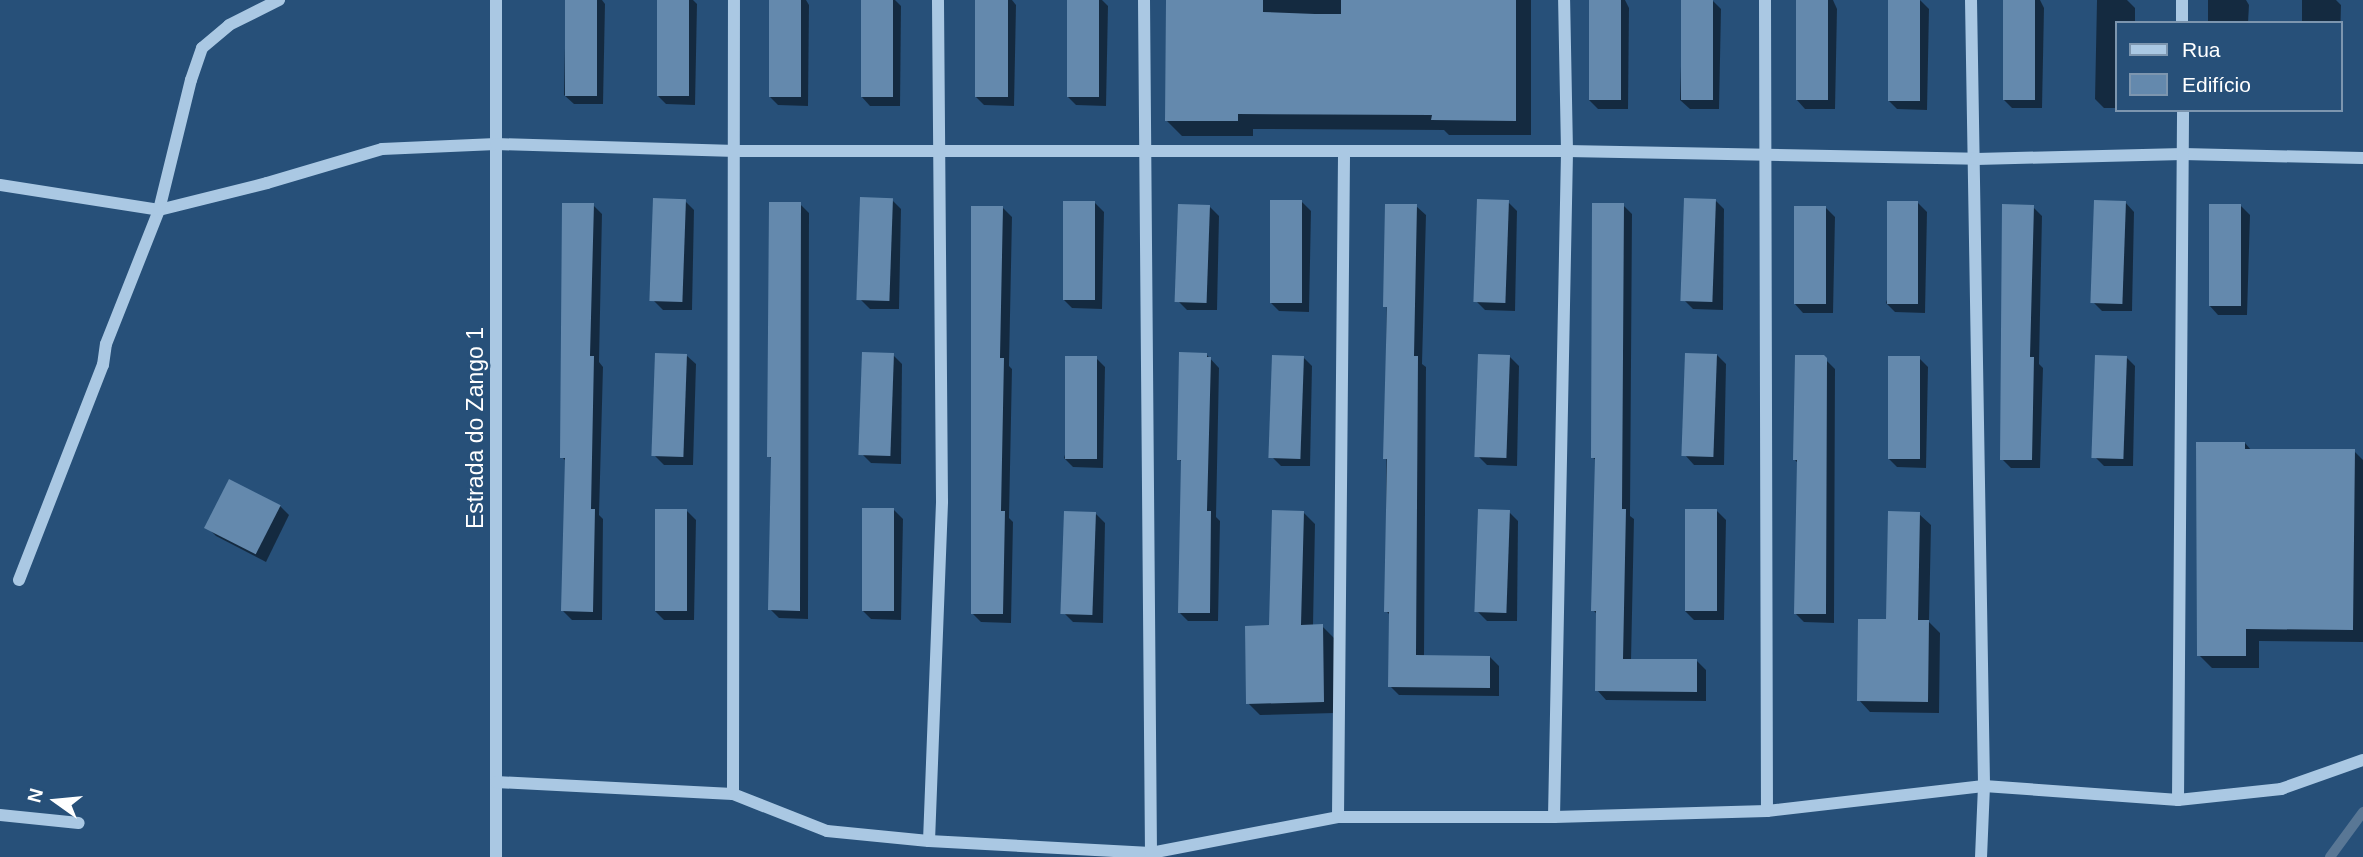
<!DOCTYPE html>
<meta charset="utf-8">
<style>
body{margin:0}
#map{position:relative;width:2363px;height:857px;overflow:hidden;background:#275079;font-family:Arial,sans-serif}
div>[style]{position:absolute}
.shadow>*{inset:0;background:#0007}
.stream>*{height:10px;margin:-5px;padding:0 5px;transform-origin:5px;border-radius:5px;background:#597795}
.building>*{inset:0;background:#6489ad;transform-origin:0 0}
.minor>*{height:12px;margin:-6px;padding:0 6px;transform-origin:6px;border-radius:6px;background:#aac8e3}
span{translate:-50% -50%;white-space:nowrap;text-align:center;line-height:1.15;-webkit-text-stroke:5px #275079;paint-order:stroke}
.street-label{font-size:23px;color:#fff}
.legend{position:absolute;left:2115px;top:21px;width:228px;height:91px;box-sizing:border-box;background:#275079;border:2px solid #7d96af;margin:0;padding:9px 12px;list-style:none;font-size:21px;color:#fff}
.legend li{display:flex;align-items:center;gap:14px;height:35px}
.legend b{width:35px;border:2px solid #7d96af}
.north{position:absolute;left:21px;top:766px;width:70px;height:70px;-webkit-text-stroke:5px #275079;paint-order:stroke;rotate:285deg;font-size:19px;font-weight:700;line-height:28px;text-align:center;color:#fff}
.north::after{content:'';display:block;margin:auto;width:24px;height:32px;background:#fff;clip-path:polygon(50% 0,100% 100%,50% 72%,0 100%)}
</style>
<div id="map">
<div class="shadow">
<i style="clip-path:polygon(566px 0,602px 0,605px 4px,603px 104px,574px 104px,564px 95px)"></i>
<i style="clip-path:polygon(658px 0,693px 0,697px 4px,695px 105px,666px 104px,657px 95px)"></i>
<i style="clip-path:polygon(769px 0,806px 0,809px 5px,808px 106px,778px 105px,769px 96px)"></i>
<i style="clip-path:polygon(863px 0,895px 0,901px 6px,900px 106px,870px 106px,861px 96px)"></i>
<i style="clip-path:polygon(977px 0,1012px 0,1016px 5px,1014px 106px,984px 105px,975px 96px)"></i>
<i style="clip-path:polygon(1069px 0,1102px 0,1108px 6px,1106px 106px,1076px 105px,1067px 96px)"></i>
<i style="clip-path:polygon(1168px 0,1531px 0,1531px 135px,1449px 135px,1444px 130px,1253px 129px,1253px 136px,1182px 136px,1167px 121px)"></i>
<i style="clip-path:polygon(1591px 0,1625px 0,1629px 8px,1628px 109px,1598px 109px,1589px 100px)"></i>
<i style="clip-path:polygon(1683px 0,1712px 0,1721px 9px,1719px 109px,1690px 109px,1680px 100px)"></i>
<i style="clip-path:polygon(1798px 0,1833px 0,1837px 9px,1835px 109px,1805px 109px,1796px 99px)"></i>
<i style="clip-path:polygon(1890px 0,1920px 0,1929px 9px,1927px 110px,1897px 109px,1888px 100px)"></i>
<i style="clip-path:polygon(2005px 0,2040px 0,2044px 8px,2042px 108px,2012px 108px,2003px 99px)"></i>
<i style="clip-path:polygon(2097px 0,2127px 0,2135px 8px,2135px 23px,2116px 23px,2116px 108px,2104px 108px,2095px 99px)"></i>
<i style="clip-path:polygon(2208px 0,2246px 0,2249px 5px,2248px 23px,2208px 23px)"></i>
<i style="clip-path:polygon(2302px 0,2336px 0,2341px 5px,2340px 45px,2340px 23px,2302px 23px)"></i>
<i style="clip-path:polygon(892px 200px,901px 209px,899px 309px,870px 309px,860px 299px)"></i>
<i style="clip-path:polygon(1715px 200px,1724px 209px,1723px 310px,1693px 309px,1684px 300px)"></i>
<i style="clip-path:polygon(685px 201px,694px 210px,692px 310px,663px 310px,654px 301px)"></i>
<i style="clip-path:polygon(1302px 202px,1311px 211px,1309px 312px,1279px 311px,1270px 302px)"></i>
<i style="clip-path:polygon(1508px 202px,1517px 211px,1515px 311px,1485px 310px,1476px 301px)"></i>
<i style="clip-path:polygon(2125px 202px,2134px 212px,2132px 311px,2102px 311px,2093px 302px)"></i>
<i style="clip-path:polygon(1095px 203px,1104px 212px,1102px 309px,1072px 308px,1063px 299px)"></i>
<i style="clip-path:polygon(1918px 203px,1927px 212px,1925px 313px,1895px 312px,1886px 303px)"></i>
<i style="clip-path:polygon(800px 204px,809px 213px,808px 619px,779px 618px,770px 609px,773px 460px,769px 456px)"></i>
<i style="clip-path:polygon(593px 205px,602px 214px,599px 362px,603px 367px,599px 515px,603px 519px,602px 620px,572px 620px,563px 611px,566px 461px,562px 457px)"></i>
<i style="clip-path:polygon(1387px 205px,1416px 206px,1426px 215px,1422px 364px,1426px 367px,1424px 657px,1490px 657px,1499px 666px,1499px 696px,1399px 695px,1390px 686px,1390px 615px,1386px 611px)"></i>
<i style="clip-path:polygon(1623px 205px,1632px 214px,1630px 516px,1634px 519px,1631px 661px,1697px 661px,1706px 670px,1706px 701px,1606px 700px,1597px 690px,1598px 615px,1593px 610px,1597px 461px,1592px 457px)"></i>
<i style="clip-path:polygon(2241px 206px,2250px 215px,2247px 315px,2218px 315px,2209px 305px)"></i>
<i style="clip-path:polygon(1210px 207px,1219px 216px,1217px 310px,1187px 310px,1178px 301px)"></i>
<i style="clip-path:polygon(2033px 207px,2042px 216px,2039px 364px,2043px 368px,2040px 468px,2011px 468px,2002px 459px)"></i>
<i style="clip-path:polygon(1003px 208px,1012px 217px,1009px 366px,1012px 369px,1009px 518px,1013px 522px,1011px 623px,981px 622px,972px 613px)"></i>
<i style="clip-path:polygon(1826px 208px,1835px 217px,1833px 313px,1803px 313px,1794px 303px)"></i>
<i style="clip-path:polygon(1206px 354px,1219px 368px,1216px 517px,1220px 521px,1218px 621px,1188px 621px,1179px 612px,1183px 463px,1179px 459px)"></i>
<i style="clip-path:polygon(686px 355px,696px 364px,693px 465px,664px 465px,655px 456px)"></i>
<i style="clip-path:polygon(893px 355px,902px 364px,901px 464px,871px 463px,862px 454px)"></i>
<i style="clip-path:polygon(1717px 355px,1726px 364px,1724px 465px,1694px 465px,1685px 455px)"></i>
<i style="clip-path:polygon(1303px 357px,1312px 366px,1310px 466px,1281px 466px,1272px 457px)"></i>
<i style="clip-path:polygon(1510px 357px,1519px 366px,1517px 466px,1487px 465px,1478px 456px)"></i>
<i style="clip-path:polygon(1823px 357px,1835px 369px,1834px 623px,1804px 622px,1795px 613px,1798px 463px,1795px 460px)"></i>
<i style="clip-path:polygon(2126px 357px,2135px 366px,2133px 466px,2104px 466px,2095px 457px)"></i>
<i style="clip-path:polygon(1096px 358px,1105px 367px,1103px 468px,1073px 467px,1064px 458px)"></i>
<i style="clip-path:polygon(1919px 358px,1928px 367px,1926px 468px,1897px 467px,1888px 458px)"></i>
<i style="clip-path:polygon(2245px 443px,2252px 451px,2354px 451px,2363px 460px,2363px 642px,2259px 641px,2259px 668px,2212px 668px,2199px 655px)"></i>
<i style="clip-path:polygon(280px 506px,289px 515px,266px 562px,216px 536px,207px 527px)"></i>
<i style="clip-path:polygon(894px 510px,903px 519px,901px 620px,871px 619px,862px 610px)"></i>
<i style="clip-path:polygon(687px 511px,696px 520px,694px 620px,664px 620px,655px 611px)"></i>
<i style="clip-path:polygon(1717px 511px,1726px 520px,1724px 620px,1694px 620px,1685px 611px)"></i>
<i style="clip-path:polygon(1303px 512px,1315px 524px,1313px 626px,1322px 626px,1334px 638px,1335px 713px,1260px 715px,1248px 703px)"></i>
<i style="clip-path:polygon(1509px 512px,1518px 521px,1517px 621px,1487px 621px,1478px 612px)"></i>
<i style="clip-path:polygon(1096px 514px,1105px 523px,1103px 623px,1073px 622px,1064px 613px)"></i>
<i style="clip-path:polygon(1919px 514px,1931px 525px,1929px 622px,1940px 633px,1939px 713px,1870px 712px,1859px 700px,1888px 621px)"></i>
</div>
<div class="stream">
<i style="left:2330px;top:857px;width:56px;rotate:-53.7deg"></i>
</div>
<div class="building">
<i style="left:565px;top:0;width:32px;height:96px"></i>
<i style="left:657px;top:0;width:32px;height:96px"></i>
<i style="left:769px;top:0;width:32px;height:97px"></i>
<i style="left:861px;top:0;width:32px;height:97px"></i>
<i style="left:975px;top:0;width:33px;height:97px"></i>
<i style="left:1067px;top:0;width:32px;height:97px"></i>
<i style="clip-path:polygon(1166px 0,1263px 0,1263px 12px,1315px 14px,1341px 14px,1341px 0,1516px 0,1516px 121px,1431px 120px,1432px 115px,1238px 114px,1238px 121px,1165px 121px)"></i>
<i style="left:1589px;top:0;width:32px;height:100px"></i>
<i style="left:1681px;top:0;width:32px;height:100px"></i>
<i style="left:1796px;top:0;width:32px;height:100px"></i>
<i style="left:1888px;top:0;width:32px;height:101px"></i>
<i style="left:2003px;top:0;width:32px;height:100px"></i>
<i style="left:860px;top:197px;width:33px;height:103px;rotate:2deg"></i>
<i style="left:653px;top:198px;width:33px;height:103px;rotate:2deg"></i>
<i style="left:1684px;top:198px;width:32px;height:103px;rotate:2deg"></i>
<i style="left:1477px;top:199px;width:32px;height:103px;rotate:2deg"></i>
<i style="left:1270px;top:200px;width:32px;height:103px"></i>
<i style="left:2094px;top:200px;width:32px;height:103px;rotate:2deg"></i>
<i style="left:1063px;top:201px;width:32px;height:99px"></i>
<i style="left:1887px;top:201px;width:31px;height:103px"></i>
<i style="clip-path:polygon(769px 202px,801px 202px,800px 611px,768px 610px,771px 457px,767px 457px)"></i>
<i style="clip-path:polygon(562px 203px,594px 203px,590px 356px,594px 356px,591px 509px,595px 509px,593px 612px,561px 611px,565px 458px,560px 458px)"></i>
<i style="clip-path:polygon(1592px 203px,1624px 203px,1622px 509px,1626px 509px,1623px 659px,1697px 659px,1697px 692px,1595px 691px,1596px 611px,1591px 611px,1595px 458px,1591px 458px)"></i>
<i style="left:1178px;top:204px;width:32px;height:98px;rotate:2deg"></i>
<i style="clip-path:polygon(1385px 204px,1417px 204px,1414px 356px,1418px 356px,1416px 655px,1490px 656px,1490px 688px,1388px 687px,1389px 612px,1384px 612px,1387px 459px,1383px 459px,1387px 307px,1383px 307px)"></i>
<i style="clip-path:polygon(2002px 204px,2034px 205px,2030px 357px,2034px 357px,2032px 460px,2000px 460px)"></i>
<i style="left:2209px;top:204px;width:32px;height:102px"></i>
<i style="clip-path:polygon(971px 206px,1003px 206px,1000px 358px,1004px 358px,1001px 511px,1005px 511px,1003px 614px,971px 614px)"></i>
<i style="left:1794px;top:206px;width:32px;height:98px"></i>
<i style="left:862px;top:352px;width:32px;height:103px;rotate:2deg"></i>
<i style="clip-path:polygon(1179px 352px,1207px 353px,1207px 357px,1211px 357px,1207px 511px,1211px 511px,1210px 613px,1178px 613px,1181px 460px,1177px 460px)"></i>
<i style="left:655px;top:353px;width:32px;height:103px;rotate:2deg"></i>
<i style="left:1685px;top:353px;width:32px;height:103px;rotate:2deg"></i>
<i style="left:1478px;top:354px;width:32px;height:103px;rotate:2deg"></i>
<i style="left:1272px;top:355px;width:32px;height:103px;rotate:2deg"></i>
<i style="clip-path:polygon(1795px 355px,1824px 355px,1827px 358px,1826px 614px,1794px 614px,1797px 460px,1793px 460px)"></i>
<i style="left:2095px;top:355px;width:32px;height:103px;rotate:2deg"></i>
<i style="left:1065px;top:356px;width:32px;height:103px"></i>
<i style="left:1888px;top:356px;width:32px;height:103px"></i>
<i style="clip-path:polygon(2196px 442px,2245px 442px,2245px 449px,2355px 449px,2353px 630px,2246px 629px,2246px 656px,2197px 656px)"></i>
<i style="left:229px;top:479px;width:58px;height:55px;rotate:27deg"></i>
<i style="left:862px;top:508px;width:32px;height:103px"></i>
<i style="left:655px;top:509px;width:32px;height:102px"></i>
<i style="left:1478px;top:509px;width:32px;height:103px;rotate:2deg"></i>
<i style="left:1685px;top:509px;width:32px;height:102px"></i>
<i style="clip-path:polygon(1272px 510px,1304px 511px,1301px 625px,1323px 624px,1324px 702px,1246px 704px,1245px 626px,1269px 625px)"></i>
<i style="left:1064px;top:511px;width:32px;height:103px;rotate:2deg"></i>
<i style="clip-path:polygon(1888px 511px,1920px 512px,1918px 620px,1929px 620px,1928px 702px,1857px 701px,1858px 619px,1886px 619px)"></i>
</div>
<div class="minor">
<i style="left:496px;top:0;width:857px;rotate:90deg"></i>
<i style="left:1144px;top:0;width:857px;rotate:89.53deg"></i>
<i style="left:1765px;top:0;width:811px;rotate:89.86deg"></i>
<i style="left:1971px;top:0;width:786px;rotate:89.05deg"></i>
<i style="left:1984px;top:786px;width:71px;rotate:92.4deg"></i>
<i style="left:2182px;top:0;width:23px;rotate:90deg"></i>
<i style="left:0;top:185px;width:161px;rotate:8.9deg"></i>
<i style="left:159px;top:210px;width:111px;rotate:-14deg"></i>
<i style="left:267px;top:183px;width:120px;rotate:-16.5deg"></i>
<i style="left:382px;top:149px;width:114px;rotate:-2.5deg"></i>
<i style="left:496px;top:144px;width:240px;rotate:1.7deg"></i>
<i style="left:736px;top:151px;width:831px"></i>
<i style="left:1567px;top:151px;width:409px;rotate:1.1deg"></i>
<i style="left:1976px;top:159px;width:207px;rotate:-1.4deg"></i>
<i style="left:2183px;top:154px;width:180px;rotate:1.3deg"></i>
<i style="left:19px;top:580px;width:231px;rotate:-68.7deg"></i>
<i style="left:103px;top:365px;width:21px;rotate:-82deg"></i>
<i style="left:106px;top:344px;width:144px;rotate:-68.4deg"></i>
<i style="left:159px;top:210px;width:134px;rotate:-76.2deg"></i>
<i style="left:191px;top:80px;width:34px;rotate:-71deg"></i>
<i style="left:202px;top:48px;width:35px;rotate:-40deg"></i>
<i style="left:229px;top:25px;width:56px;rotate:-26.6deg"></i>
<i style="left:496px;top:782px;width:237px;rotate:2.9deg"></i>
<i style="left:733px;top:794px;width:101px;rotate:21.5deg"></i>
<i style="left:827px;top:831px;width:102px;rotate:5.6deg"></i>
<i style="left:929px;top:841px;width:222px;rotate:3.1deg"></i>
<i style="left:1151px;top:853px;width:190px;rotate:-10.9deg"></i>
<i style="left:1338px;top:817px;width:216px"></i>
<i style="left:1554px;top:817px;width:213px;rotate:-1.6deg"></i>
<i style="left:1767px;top:811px;width:218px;rotate:-6.6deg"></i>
<i style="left:1984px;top:786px;width:195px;rotate:4.1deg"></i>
<i style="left:2178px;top:800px;width:104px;rotate:-6.1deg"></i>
<i style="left:2281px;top:789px;width:87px;rotate:-19.5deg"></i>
<i style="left:733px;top:794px;width:794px;rotate:-89.93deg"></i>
<i style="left:2178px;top:800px;width:690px;rotate:-89.58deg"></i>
<i style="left:0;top:815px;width:79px;rotate:5.8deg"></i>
<i style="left:1338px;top:817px;width:664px;rotate:-89.48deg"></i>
<i style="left:1554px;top:817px;width:666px;rotate:-88.88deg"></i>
<i style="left:1567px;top:151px;width:151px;rotate:-91.1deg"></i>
<i style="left:929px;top:841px;width:340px;rotate:-87.8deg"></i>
<i style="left:942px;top:501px;width:501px;rotate:-90.46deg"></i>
</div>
<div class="street-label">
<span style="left:475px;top:428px;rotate:-90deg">Estrada do Zango 1</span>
</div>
<ul class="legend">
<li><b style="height:9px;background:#aac8e3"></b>Rua</li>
<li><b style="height:19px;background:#6489ad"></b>Edifício</li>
</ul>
<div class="north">N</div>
</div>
